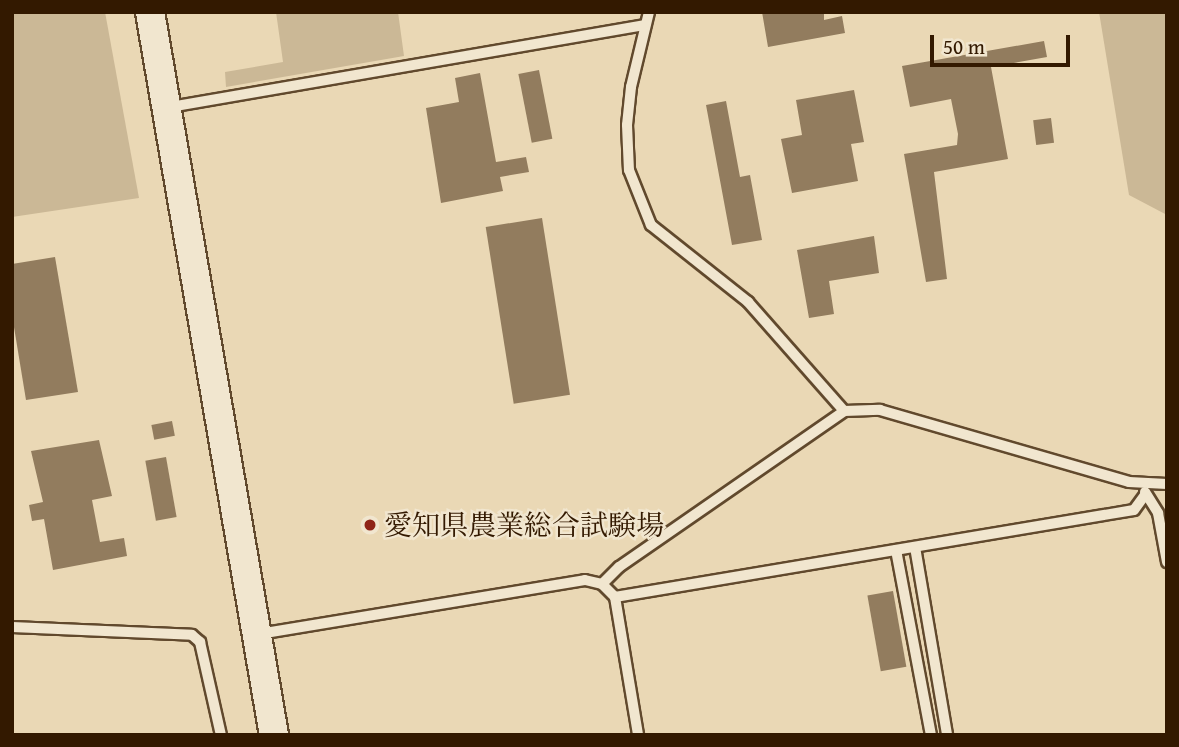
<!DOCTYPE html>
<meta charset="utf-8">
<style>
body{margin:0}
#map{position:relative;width:1179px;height:747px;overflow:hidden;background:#ead8b5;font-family:"Gentium Book Plus","Noto Serif JP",serif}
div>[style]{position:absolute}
.green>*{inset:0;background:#cbb896}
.building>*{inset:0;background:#927c5e;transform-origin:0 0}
.roads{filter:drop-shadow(2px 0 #61492d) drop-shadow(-2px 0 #61492d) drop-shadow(0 2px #61492d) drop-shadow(0 -2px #61492d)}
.lane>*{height:10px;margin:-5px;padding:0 5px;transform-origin:5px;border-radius:5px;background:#f1e6cf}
.secondary>*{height:28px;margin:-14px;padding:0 14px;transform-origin:14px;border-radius:14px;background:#f1e6cf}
.dots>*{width:19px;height:19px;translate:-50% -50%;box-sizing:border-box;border:4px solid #f1e6cf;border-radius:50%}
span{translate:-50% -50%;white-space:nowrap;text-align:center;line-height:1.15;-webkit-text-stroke:5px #f1e6cf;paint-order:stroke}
.poi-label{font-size:28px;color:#331900}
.left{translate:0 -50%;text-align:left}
.frame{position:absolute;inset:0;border:14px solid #331900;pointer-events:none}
.scale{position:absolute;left:930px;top:35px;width:140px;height:32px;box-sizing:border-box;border:4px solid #331900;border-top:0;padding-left:9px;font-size:21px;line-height:24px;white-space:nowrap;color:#331900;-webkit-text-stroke:5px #f1e6cf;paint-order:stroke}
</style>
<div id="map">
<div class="green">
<i style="clip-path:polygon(12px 12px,105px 12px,139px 198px,12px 217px)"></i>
<i style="clip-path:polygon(276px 12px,398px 12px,404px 56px,226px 87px,225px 72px,283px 62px)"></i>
<i style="clip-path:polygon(1099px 12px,1167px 12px,1167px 215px,1129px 195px)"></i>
</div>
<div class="building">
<i style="clip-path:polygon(762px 12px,824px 12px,824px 20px,842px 16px,845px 33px,768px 47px)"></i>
<i style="clip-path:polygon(1044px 41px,1047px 57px,991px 67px,1008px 159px,934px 172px,947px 279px,926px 282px,904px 154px,957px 145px,958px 134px,951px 99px,910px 107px,902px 66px)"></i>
<i style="left:539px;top:70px;width:70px;height:21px;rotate:79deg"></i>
<i style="clip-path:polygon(480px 73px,496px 162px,526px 157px,529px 172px,500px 177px,503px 191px,441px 203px,426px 108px,459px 102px,455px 78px)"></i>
<i style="clip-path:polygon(854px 90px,864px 142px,851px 144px,858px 181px,792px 193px,781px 139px,802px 135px,796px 100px)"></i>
<i style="clip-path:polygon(726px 101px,740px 177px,750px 175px,762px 240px,732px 245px,706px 105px)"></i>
<i style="left:1051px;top:118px;width:25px;height:18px;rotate:83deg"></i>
<i style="left:542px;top:218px;width:179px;height:57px;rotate:81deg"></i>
<i style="clip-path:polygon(874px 236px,879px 273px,829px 281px,834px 314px,809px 318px,797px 250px)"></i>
<i style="clip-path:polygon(55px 257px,78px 392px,26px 400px,12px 315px,12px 264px)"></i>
<i style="left:172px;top:421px;width:15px;height:21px;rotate:79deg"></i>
<i style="clip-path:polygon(99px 440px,112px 496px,92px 500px,100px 542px,124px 538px,127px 556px,53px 570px,44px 519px,32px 521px,29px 505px,43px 502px,31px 451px)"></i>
<i style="left:166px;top:457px;width:61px;height:21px;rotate:80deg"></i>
<i style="left:893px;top:591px;width:77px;height:26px;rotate:80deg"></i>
</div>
<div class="roads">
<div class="lane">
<i style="left:649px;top:12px;width:77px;rotate:103.5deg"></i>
<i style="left:631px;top:87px;width:38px;rotate:96deg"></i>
<i style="left:627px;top:125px;width:45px;rotate:87.5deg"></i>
<i style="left:629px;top:170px;width:59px;rotate:68.2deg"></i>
<i style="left:651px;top:225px;width:124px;rotate:38.4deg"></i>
<i style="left:748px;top:302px;width:145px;rotate:48.6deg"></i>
<i style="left:170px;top:107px;width:482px;rotate:-9.8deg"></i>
<i style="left:1145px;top:492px;width:25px;rotate:58deg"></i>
<i style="left:1158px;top:513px;width:50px;rotate:79.6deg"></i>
<i style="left:915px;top:547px;width:191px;rotate:80.3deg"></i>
<i style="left:896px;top:550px;width:188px;rotate:79.3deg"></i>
<i style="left:602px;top:584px;width:24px;rotate:-45deg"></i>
<i style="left:619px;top:567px;width:274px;rotate:-34.7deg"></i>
<i style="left:844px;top:411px;width:36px;rotate:-2deg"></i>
<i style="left:880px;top:410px;width:259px;rotate:16.1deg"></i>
<i style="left:1129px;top:482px;width:38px;rotate:3deg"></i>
<i style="left:615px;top:597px;width:526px;rotate:-9.52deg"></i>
<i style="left:1134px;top:510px;width:19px;rotate:-54deg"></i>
<i style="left:12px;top:627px;width:180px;rotate:2.5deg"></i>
<i style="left:192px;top:635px;width:11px;rotate:41deg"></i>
<i style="left:200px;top:642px;width:95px;rotate:77.3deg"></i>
<i style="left:259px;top:634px;width:330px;rotate:-9.4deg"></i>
<i style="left:585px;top:580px;width:17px;rotate:13deg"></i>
<i style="left:602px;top:584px;width:18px;rotate:45deg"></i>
<i style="left:615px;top:597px;width:140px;rotate:80.5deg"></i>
</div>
<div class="secondary">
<i style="left:150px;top:12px;width:734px;rotate:80.27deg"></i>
</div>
</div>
<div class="dots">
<i style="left:370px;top:525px;background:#8f2418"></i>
</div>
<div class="poi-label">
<span class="left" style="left:384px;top:525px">愛知県農業総合試験場</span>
</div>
<div class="frame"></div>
<div class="scale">50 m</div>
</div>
